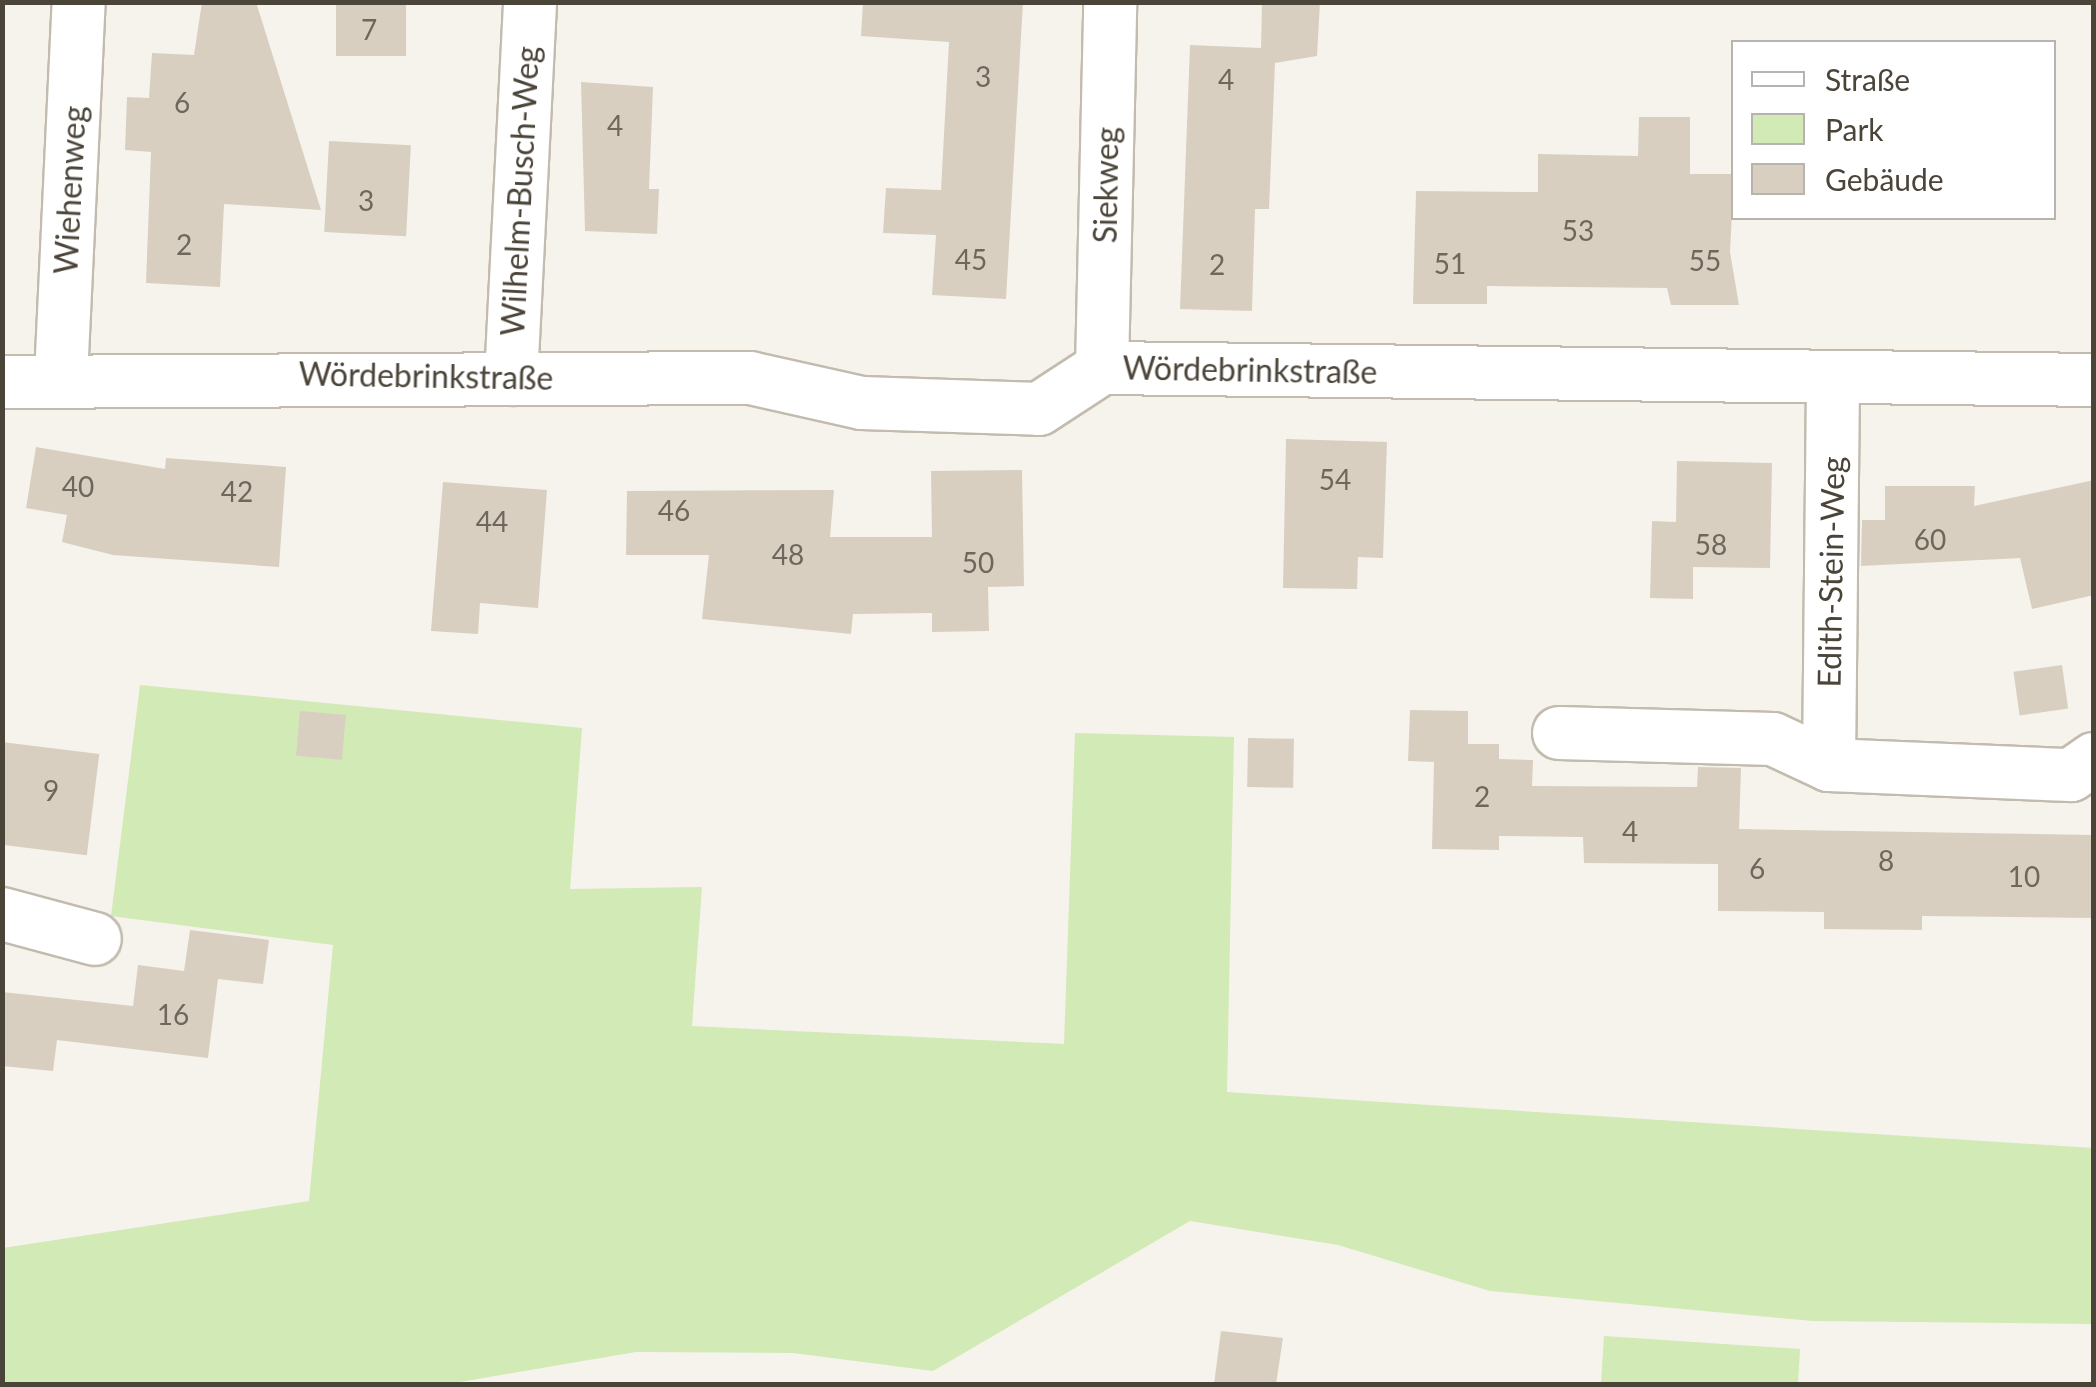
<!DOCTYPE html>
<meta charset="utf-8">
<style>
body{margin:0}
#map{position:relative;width:2096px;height:1387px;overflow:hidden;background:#f6f3ec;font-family:Lato,sans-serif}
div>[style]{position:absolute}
.green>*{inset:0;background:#d2eab5}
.building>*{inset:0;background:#d8cfc1;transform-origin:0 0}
.roads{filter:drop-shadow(2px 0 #c2bbae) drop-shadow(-2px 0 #c2bbae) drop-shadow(0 2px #c2bbae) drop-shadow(0 -2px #c2bbae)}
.minor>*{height:52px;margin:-26px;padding:0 26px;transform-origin:26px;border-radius:26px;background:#fff}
span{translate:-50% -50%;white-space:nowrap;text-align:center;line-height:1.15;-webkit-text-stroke:10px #fff;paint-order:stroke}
.number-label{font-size:28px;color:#6e675b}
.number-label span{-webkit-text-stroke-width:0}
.street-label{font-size:32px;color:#4b4439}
.frame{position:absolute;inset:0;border:5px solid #4b4439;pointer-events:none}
.legend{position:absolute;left:1731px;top:40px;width:325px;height:180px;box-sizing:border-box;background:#fff;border:2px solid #b7b4b0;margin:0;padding:12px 18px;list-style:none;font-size:30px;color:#4b4439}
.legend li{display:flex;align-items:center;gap:20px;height:50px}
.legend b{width:50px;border:2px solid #b7b4b0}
</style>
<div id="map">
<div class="green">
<i style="clip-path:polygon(140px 685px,582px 728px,570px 889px,702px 887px,692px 1026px,1064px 1044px,1075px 733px,1234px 737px,1227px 1092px,2093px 1148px,2093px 1324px,1812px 1321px,1490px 1291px,1338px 1245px,1190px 1221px,933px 1371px,793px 1353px,636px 1352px,448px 1384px,3px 1384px,3px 1248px,309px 1201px,333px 945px,111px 916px)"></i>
<i style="clip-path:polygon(1604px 1336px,1800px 1349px,1798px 1384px,1601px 1384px)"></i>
</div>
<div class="building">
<i style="clip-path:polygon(202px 2px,256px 2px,321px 210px,224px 204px,220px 287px,146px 283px,151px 152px,125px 150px,127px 97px,149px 98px,152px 53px,194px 55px)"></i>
<i style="left:336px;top:2px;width:70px;height:54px"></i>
<i style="clip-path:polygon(863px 2px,1023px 2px,1006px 299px,932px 295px,936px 235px,883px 233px,886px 188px,941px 190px,949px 42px,861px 36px)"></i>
<i style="clip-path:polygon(1262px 2px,1320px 2px,1317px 56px,1275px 63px,1269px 209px,1255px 209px,1252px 311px,1180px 309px,1190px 45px,1261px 48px)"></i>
<i style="clip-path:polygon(581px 82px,653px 87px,649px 189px,659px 189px,657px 234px,585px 231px)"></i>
<i style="clip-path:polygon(1639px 117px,1690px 117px,1690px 174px,1734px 174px,1730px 252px,1739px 305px,1671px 305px,1667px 288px,1487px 286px,1487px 304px,1413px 304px,1416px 191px,1538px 192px,1538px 154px,1638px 156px)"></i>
<i style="left:329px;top:141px;width:82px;height:91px;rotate:3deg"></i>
<i style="clip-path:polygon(1286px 439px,1387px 442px,1383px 558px,1358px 557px,1357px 589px,1283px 588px)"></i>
<i style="clip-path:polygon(36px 447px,165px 469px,166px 458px,286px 467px,279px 567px,113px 555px,62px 542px,67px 515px,26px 508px)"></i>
<i style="clip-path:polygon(1677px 461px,1772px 463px,1770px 568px,1693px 567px,1693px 599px,1650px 598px,1652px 521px,1676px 522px)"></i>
<i style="clip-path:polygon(1022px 470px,1024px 586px,988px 587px,989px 631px,932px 632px,932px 613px,853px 614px,851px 634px,702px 619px,709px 555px,626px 555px,627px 491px,834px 490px,830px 537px,932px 537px,931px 471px)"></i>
<i style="clip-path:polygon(2094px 480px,2094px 595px,2032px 609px,2020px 558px,1861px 566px,1862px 520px,1885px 520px,1885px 486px,1975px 486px,1974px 506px)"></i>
<i style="clip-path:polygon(443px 482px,547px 490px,538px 608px,480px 603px,478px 634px,431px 631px)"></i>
<i style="left:2062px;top:665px;width:44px;height:49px;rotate:82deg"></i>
<i style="clip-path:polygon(1410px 710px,1468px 711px,1468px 744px,1499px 744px,1499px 759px,1533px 760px,1532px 786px,1697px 787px,1698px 767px,1741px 768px,1739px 829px,2094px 835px,2094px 918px,1922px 916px,1922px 930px,1824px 929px,1824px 912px,1718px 911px,1718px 864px,1584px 863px,1583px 837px,1499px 836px,1499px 850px,1432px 849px,1434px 762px,1408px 761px)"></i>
<i style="left:300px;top:711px;width:46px;height:45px;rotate:5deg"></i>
<i style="left:1248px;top:738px;width:46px;height:49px;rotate:1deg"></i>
<i style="left:2px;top:742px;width:98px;height:102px;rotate:7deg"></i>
<i style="clip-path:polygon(190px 930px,269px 940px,263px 984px,218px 979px,208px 1058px,57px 1040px,53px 1071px,2px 1066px,2px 992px,133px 1006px,138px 965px,184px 971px)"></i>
<i style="clip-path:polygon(1221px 1331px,1283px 1338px,1276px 1384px,1214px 1384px)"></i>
</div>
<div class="roads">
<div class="minor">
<i style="left:1102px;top:368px;width:366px;rotate:-88.7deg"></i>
<i style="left:61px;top:377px;width:375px;rotate:-87.3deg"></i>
<i style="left:511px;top:379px;width:377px;rotate:-87.1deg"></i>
<i style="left:2px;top:382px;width:748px;rotate:-0.31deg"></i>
<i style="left:750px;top:378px;width:115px;rotate:12.6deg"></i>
<i style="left:862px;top:403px;width:177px;rotate:1.9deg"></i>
<i style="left:1039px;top:409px;width:75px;rotate:-33.1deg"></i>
<i style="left:1102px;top:368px;width:992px;rotate:0.69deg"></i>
<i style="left:1559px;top:733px;width:214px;rotate:1.6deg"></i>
<i style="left:1773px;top:739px;width:62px;rotate:24.9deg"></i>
<i style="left:1829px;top:765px;width:242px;rotate:2.4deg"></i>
<i style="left:2071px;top:775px;width:28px;rotate:-35deg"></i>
<i style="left:1829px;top:765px;width:387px;rotate:-89.4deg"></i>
<i style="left:2px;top:914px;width:96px;rotate:15deg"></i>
</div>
</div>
<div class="number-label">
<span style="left:369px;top:29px">7</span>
<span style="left:983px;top:76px">3</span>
<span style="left:1226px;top:79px">4</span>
<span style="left:182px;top:102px">6</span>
<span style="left:615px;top:125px">4</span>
<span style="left:366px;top:200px">3</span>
<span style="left:1578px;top:230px">53</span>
<span style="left:184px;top:244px">2</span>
<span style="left:971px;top:259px">45</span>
<span style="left:1705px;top:260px">55</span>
<span style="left:1450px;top:263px">51</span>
<span style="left:1217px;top:264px">2</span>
<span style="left:1335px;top:479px">54</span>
<span style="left:78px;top:486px">40</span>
<span style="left:237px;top:491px">42</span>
<span style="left:674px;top:510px">46</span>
<span style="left:492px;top:521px">44</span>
<span style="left:1930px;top:539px">60</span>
<span style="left:1711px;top:544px">58</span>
<span style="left:788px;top:554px">48</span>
<span style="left:978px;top:562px">50</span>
<span style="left:51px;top:790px">9</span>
<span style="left:1482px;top:796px">2</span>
<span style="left:1630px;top:831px">4</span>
<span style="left:1886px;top:860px">8</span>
<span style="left:1757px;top:868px">6</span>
<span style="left:2024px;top:876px">10</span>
<span style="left:173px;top:1014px">16</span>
</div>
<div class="street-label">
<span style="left:1106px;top:185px;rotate:-89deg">Siekweg</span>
<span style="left:70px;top:190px;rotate:-87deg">Wiehenweg</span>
<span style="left:520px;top:191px;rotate:-87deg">Wilhelm-Busch-Weg</span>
<span style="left:1250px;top:370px;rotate:1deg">Wördebrinkstraße</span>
<span style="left:426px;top:376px;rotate:1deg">Wördebrinkstraße</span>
<span style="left:1831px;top:572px;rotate:-89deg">Edith-Stein-Weg</span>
</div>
<div class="frame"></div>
<ul class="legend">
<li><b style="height:12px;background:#fff"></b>Straße</li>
<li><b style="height:28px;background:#d2eab5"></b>Park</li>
<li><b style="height:28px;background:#d8cfc1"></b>Gebäude</li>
</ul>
</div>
